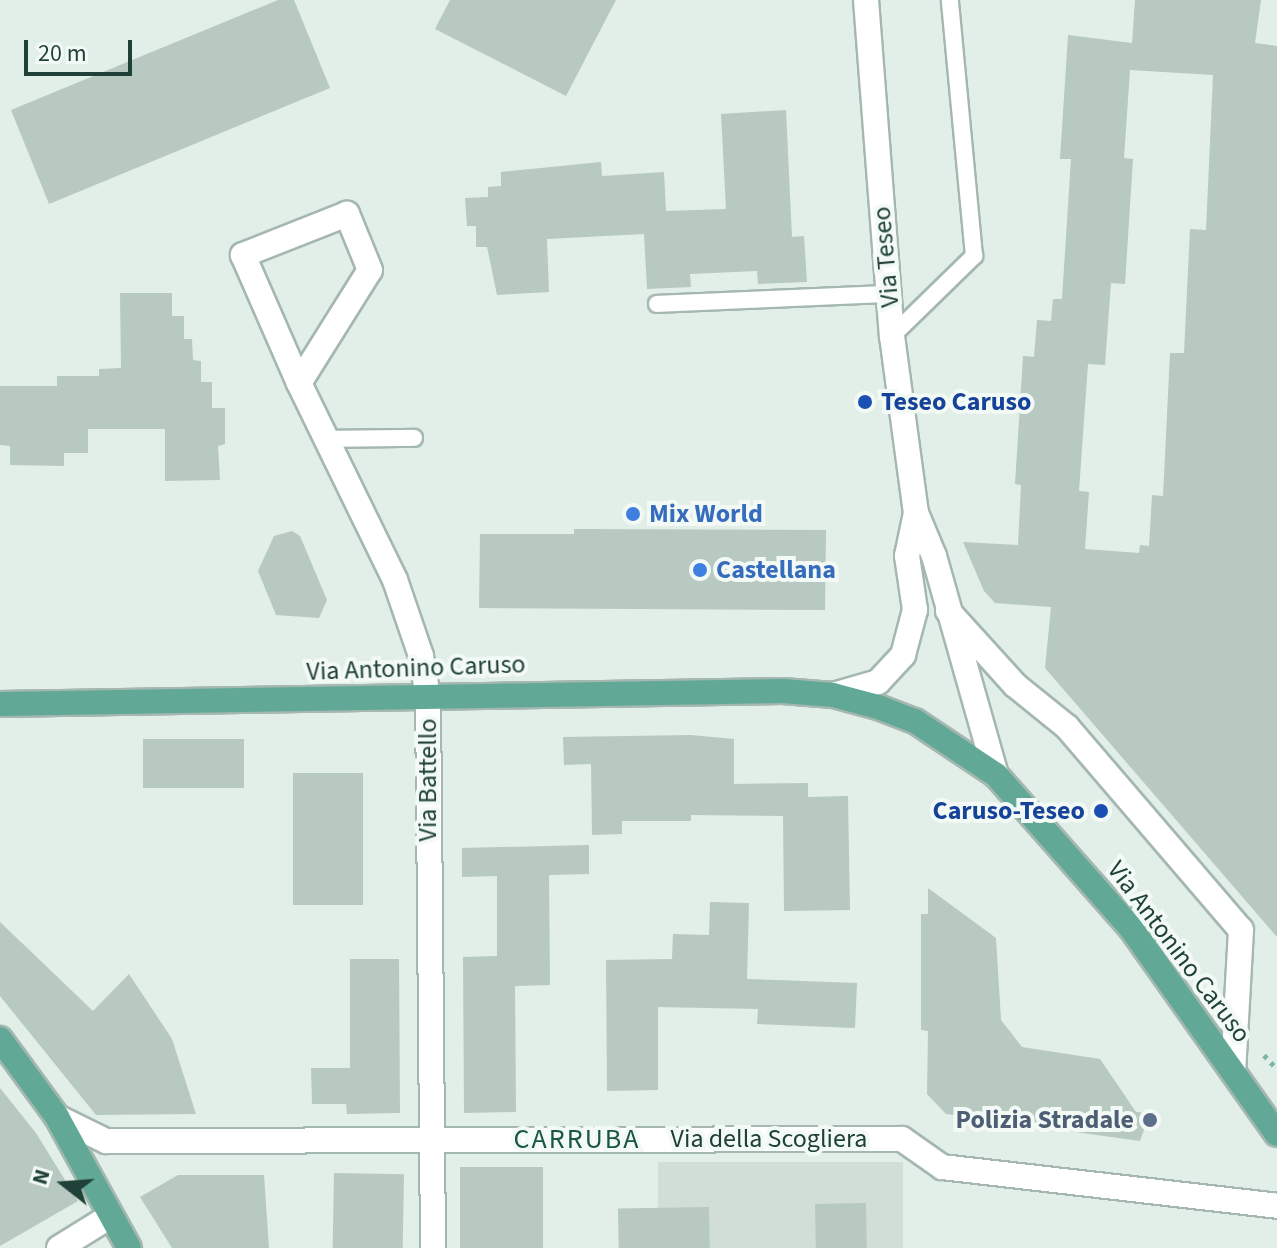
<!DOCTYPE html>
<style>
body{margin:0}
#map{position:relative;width:1277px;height:1248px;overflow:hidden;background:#e2eee8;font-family:"Source Sans 3",sans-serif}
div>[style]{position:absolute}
.built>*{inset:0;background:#d0ded7;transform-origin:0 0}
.building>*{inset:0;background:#b7c9c1;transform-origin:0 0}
.path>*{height:5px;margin-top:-2.5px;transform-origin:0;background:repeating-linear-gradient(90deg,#7eb5a4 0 4px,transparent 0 10px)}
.roads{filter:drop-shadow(2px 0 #a4b7b0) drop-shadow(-2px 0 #a4b7b0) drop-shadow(0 2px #a4b7b0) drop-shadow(0 -2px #a4b7b0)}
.service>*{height:16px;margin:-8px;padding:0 8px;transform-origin:8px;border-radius:8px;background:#fff}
.minor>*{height:24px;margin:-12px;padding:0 12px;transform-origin:12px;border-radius:12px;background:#fff}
.secondary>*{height:24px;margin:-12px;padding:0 12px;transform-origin:12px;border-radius:12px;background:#fff}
.primary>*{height:24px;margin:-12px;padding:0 12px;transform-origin:12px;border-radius:12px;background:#61a996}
.dots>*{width:22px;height:22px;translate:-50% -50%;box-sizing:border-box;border:4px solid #f3faf6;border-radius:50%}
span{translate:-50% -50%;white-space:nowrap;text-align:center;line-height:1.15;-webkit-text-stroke:8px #f3faf6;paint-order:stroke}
.street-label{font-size:26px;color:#1f4138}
.transit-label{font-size:26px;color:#164399;font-weight:700}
.left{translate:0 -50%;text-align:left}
.right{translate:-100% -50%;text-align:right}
.shop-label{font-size:26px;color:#366cbe;font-weight:700}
.service-label{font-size:26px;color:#4e5e75;font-weight:700}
.neighbourhood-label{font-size:28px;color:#195647;letter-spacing:2px}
.north{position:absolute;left:24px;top:1144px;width:80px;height:80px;-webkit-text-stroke:6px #f3faf6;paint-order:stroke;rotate:287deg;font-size:22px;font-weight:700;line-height:32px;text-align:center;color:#1f4138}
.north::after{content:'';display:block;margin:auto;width:28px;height:36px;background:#1f4138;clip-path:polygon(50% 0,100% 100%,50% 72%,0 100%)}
.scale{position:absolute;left:24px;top:40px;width:108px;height:36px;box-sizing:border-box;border:4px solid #1f4138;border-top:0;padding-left:10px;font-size:24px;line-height:28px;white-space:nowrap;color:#1f4138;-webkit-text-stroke:6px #f3faf6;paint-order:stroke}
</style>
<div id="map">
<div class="built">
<i style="left:903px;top:1162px;width:86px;height:245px;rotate:90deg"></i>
</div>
<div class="building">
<i style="clip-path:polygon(278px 0,294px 0,330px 88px,49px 204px,11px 110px)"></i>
<i style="clip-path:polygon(450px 0,616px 0,566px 96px,435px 29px)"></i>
<i style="clip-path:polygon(evenodd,1135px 0,1261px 0,1255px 43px,1277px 46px,1277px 937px,1045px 668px,1051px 607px,995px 603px,984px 591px,963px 542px,1018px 545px,1021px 485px,1015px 484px,1023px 356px,1034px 357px,1037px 320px,1051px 321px,1053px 299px,1062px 299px,1071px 159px,1060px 159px,1068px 35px,1132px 43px,1135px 0,1130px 70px,1213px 75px,1206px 230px,1190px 229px,1184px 353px,1170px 353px,1163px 496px,1152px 495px,1149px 546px,1140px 545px,1139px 553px,1085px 549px,1089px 492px,1079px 491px,1088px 364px,1105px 365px,1111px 283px,1125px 284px,1133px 159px,1124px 158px,1130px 70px)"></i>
<i style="clip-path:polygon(786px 110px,792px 237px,804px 236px,807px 282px,758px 284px,757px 271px,690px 274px,691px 287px,647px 289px,644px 234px,547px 239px,549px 292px,497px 295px,487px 247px,476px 247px,476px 226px,467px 226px,465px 198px,488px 197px,488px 187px,501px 186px,501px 172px,601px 162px,602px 176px,664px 172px,666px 211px,726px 209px,721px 114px)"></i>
<i style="clip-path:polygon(120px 293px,172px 293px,172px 316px,184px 316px,184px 339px,192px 339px,193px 360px,201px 361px,201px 382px,212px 382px,212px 408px,225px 408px,225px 444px,218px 446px,220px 480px,165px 481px,165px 429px,88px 429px,88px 453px,64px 453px,64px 466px,10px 465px,10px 446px,0 445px,0 386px,57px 386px,57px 376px,99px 376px,99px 369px,121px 368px)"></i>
<i style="clip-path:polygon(574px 529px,826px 530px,825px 610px,479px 608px,480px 534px,574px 534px)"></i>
<i style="clip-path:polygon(292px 531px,300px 536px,327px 600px,319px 618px,276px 615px,258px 571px,274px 536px)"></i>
<i style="clip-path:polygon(691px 735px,734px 739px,734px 784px,808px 783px,808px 797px,848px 796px,850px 910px,784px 911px,783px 816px,691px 815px,691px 821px,622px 821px,622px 834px,592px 835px,591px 764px,564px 765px,563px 737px)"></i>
<i style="left:143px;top:739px;width:101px;height:49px"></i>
<i style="left:293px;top:773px;width:70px;height:132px"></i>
<i style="clip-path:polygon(589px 845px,589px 874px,549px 875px,550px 985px,515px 986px,516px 1112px,464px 1113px,463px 957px,497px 956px,497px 876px,462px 877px,462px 848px)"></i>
<i style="clip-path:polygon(928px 888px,996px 938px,1001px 1020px,1022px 1047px,1100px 1059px,1136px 1112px,1150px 1113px,1140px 1141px,946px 1114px,927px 1094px,928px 1031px,921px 1030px,921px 914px,928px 914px)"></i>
<i style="clip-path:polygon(710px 902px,749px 903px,747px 979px,857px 983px,855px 1028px,757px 1024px,758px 1009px,658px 1007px,658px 1090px,607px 1091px,606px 960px,672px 959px,673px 934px,709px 935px)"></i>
<i style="clip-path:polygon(0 922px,93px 1011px,129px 974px,172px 1039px,196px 1114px,96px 1115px,0 996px)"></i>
<i style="clip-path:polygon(350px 959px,399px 959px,400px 1113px,347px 1114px,346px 1104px,312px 1104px,311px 1068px,350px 1068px)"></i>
<i style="clip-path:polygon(0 1088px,36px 1133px,78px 1201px,0 1246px)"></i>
<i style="left:543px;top:1167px;width:81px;height:83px;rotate:90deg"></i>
<i style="left:334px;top:1173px;width:70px;height:75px;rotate:1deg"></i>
<i style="clip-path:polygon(178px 1175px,264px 1175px,269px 1248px,172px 1248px,140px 1197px)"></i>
<i style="left:866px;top:1203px;width:45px;height:51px;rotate:89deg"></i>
<i style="left:709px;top:1207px;width:41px;height:91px;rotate:89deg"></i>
</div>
<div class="path">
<i style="left:1264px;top:1055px;width:19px;rotate:47deg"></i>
</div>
<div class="roads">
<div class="service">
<i style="left:657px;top:304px;width:232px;rotate:-2.5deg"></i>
<i style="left:892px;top:336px;width:115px;rotate:-44.3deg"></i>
<i style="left:974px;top:256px;width:257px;rotate:-95.4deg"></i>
<i style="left:326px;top:439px;width:88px;rotate:-0.7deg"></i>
</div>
<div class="minor">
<i style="left:299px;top:383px;width:133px;rotate:-57.9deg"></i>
<i style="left:370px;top:270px;width:61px;rotate:-112.3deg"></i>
<i style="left:347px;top:214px;width:112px;rotate:158.5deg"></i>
<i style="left:243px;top:255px;width:140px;rotate:66.4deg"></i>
<i style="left:299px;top:383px;width:219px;rotate:64deg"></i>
<i style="left:395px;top:580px;width:80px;rotate:71.1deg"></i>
<i style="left:421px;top:656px;width:41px;rotate:80.1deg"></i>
<i style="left:948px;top:611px;width:100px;rotate:47.8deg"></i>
<i style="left:1015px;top:685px;width:67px;rotate:38.9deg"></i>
<i style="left:1067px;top:727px;width:267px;rotate:49.4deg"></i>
<i style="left:1241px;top:930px;width:141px;rotate:93.2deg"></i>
<i style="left:57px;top:1117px;width:55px;rotate:26.1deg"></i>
<i style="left:106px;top:1141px;width:796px;rotate:-0.14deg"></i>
<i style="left:902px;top:1139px;width:49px;rotate:35deg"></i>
<i style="left:942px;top:1167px;width:337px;rotate:6.6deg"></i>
<i style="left:59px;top:1248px;width:59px;rotate:-31.8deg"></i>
</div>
<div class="secondary">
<i style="left:866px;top:0;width:337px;rotate:85.6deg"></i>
<i style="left:892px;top:336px;width:179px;rotate:82.3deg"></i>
<i style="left:916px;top:513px;width:47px;rotate:67.3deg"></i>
<i style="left:934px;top:556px;width:228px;rotate:74.2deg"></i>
<i style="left:833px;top:695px;width:47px;rotate:-16.1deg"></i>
<i style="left:878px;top:682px;width:37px;rotate:-47deg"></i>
<i style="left:903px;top:655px;width:47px;rotate:-75.1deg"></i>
<i style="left:915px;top:610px;width:55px;rotate:-98.4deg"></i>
<i style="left:907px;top:556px;width:44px;rotate:-78.2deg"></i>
<i style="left:428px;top:696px;width:552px;rotate:89.48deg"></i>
</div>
<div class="primary">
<i style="left:0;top:704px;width:783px;rotate:-0.95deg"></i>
<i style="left:783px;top:691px;width:50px;rotate:4.6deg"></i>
<i style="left:833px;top:695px;width:47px;rotate:14.9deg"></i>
<i style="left:878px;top:707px;width:40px;rotate:21deg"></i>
<i style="left:915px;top:721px;width:97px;rotate:33.7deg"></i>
<i style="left:996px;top:775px;width:204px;rotate:48.6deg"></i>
<i style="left:1131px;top:928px;width:252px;rotate:54.7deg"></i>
<i style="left:0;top:1039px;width:97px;rotate:53.8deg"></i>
<i style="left:57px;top:1117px;width:149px;rotate:61.2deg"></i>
</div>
</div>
<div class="dots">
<i style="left:865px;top:402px;background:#1a4fb4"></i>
<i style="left:633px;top:514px;background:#3f7fe0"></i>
<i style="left:700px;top:570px;background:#3f7fe0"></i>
<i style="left:1101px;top:811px;background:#1a4fb4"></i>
<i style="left:1150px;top:1120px;background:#5c6f8a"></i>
</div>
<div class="street-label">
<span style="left:886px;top:257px;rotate:-95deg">Via Teseo</span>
<span style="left:416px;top:668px;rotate:-2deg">Via Antonino Caruso</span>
<span style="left:428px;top:780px;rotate:-90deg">Via Battello</span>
<span style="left:1179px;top:952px;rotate:53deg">Via Antonino Caruso</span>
<span style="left:769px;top:1139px">Via della Scogliera</span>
</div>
<div class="transit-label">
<span class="left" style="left:881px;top:402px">Teseo Caruso</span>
<span class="right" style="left:1085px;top:811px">Caruso-Teseo</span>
</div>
<div class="shop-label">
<span class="left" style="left:649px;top:514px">Mix World</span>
<span class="left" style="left:716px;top:570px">Castellana</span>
</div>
<div class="service-label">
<span class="right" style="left:1134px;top:1120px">Polizia Stradale</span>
</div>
<div class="neighbourhood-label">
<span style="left:577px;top:1139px">CARRUBA</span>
</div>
<div class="north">N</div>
<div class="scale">20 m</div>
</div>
